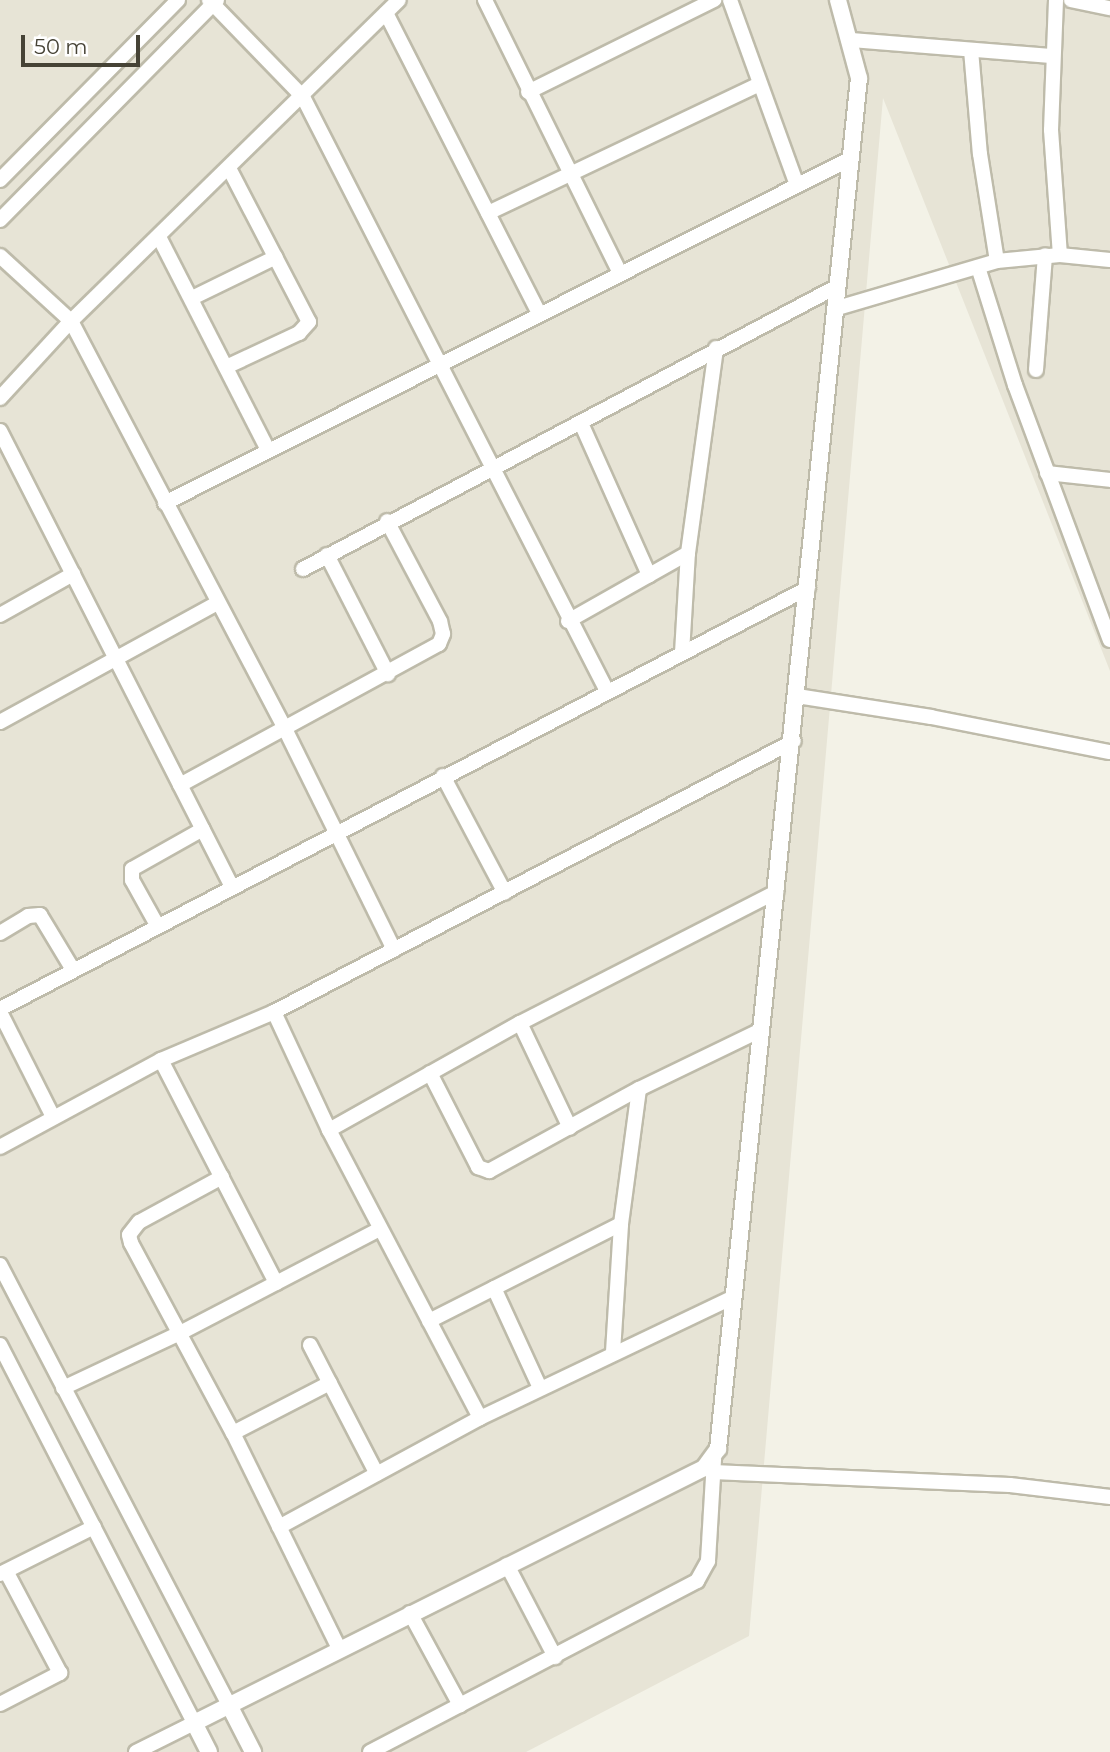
<!DOCTYPE html>
<style>
body{margin:0}
#map{position:relative;width:1110px;height:1752px;overflow:hidden;background:#f3f2e7;font-family:Montserrat,sans-serif}
div>[style]{position:absolute}
.residential>*{inset:0;background:#e7e4d6}
.roads{filter:drop-shadow(2px 0 #bebbaa) drop-shadow(-2px 0 #bebbaa) drop-shadow(0 2px #bebbaa) drop-shadow(0 -2px #bebbaa)}
.minor>*{height:14px;margin:-7px;padding:0 7px;transform-origin:7px;border-radius:7px;background:#fff}
.tertiary>*{height:16px;margin:-8px;padding:0 8px;transform-origin:8px;border-radius:8px;background:#fff}
span{translate:-50% -50%;white-space:nowrap;text-align:center;line-height:1.15;-webkit-text-stroke:6px #fff;paint-order:stroke}
.scale{position:absolute;left:21px;top:35px;width:119px;height:32px;box-sizing:border-box;border:4px solid #464336;border-top:0;padding-left:9px;font-size:21px;line-height:24px;white-space:nowrap;color:#464336;-webkit-text-stroke:5px #fff;paint-order:stroke}
</style>
<div id="map">
<div class="residential">
<i style="clip-path:polygon(0 0,1110px 0,1110px 671px,883px 98px,749px 1636px,526px 1752px,0 1752px)"></i>
</div>
<div class="roads">
<div class="minor">
<i style="left:209px;top:0;width:135px;rotate:45.9deg"></i>
<i style="left:303px;top:97px;width:667px;rotate:62.9deg"></i>
<i style="left:485px;top:0;width:305px;rotate:63.7deg"></i>
<i style="left:730px;top:0;width:197px;rotate:70.1deg"></i>
<i style="left:1056px;top:0;width:130px;rotate:92.2deg"></i>
<i style="left:1051px;top:130px;width:125px;rotate:85.9deg"></i>
<i style="left:1071px;top:0;width:40px;rotate:12deg"></i>
<i style="left:386px;top:13px;width:337px;rotate:63deg"></i>
<i style="left:852px;top:40px;width:199px;rotate:4.6deg"></i>
<i style="left:971px;top:50px;width:104px;rotate:85.1deg"></i>
<i style="left:980px;top:154px;width:108px;rotate:81deg"></i>
<i style="left:528px;top:92px;width:208px;rotate:-26.3deg"></i>
<i style="left:0;top:180px;width:253px;rotate:-45.3deg"></i>
<i style="left:488px;top:213px;width:301px;rotate:-25.4deg"></i>
<i style="left:0;top:220px;width:309px;rotate:-45.4deg"></i>
<i style="left:159px;top:237px;width:239px;rotate:62.9deg"></i>
<i style="left:0;top:256px;width:96px;rotate:42.5deg"></i>
<i style="left:71px;top:321px;width:461px;rotate:62.3deg"></i>
<i style="left:285px;top:729px;width:246px;rotate:63.7deg"></i>
<i style="left:978px;top:267px;width:124px;rotate:72.6deg"></i>
<i style="left:1015px;top:385px;width:272px;rotate:69.6deg"></i>
<i style="left:192px;top:298px;width:93px;rotate:-26deg"></i>
<i style="left:834px;top:309px;width:170px;rotate:-16.4deg"></i>
<i style="left:997px;top:261px;width:63px;rotate:-5.4deg"></i>
<i style="left:1060px;top:255px;width:50px;rotate:5.7deg"></i>
<i style="left:226px;top:367px;width:81px;rotate:-25deg"></i>
<i style="left:299px;top:333px;width:15px;rotate:-48deg"></i>
<i style="left:309px;top:322px;width:171px;rotate:-117.5deg"></i>
<i style="left:1036px;top:370px;width:115px;rotate:-85.5deg"></i>
<i style="left:0;top:398px;width:103px;rotate:-47.4deg"></i>
<i style="left:70px;top:322px;width:460px;rotate:-44.4deg"></i>
<i style="left:581px;top:423px;width:167px;rotate:65.9deg"></i>
<i style="left:0;top:431px;width:512px;rotate:63.03deg"></i>
<i style="left:1047px;top:473px;width:63px;rotate:6.3deg"></i>
<i style="left:165px;top:503px;width:767px;rotate:-26.67deg"></i>
<i style="left:327px;top:555px;width:134px;rotate:62.9deg"></i>
<i style="left:303px;top:569px;width:603px;rotate:-27.88deg"></i>
<i style="left:0;top:615px;width:84px;rotate:-29.3deg"></i>
<i style="left:568px;top:621px;width:138px;rotate:-29.5deg"></i>
<i style="left:682px;top:653px;width:100px;rotate:-86.6deg"></i>
<i style="left:688px;top:553px;width:207px;rotate:-82.2deg"></i>
<i style="left:797px;top:696px;width:136px;rotate:8.9deg"></i>
<i style="left:931px;top:717px;width:182px;rotate:11.1deg"></i>
<i style="left:0;top:722px;width:247px;rotate:-28.7deg"></i>
<i style="left:443px;top:776px;width:132px;rotate:62.1deg"></i>
<i style="left:180px;top:785px;width:295px;rotate:-28.6deg"></i>
<i style="left:439px;top:644px;width:11px;rotate:-68deg"></i>
<i style="left:443px;top:634px;width:13px;rotate:-103deg"></i>
<i style="left:440px;top:621px;width:113px;rotate:-117.9deg"></i>
<i style="left:157px;top:925px;width:51px;rotate:-119.1deg"></i>
<i style="left:132px;top:880px;width:11px;rotate:-90deg"></i>
<i style="left:132px;top:869px;width:81px;rotate:-29.4deg"></i>
<i style="left:0;top:933px;width:33px;rotate:-31deg"></i>
<i style="left:28px;top:916px;width:12px;rotate:-5deg"></i>
<i style="left:40px;top:915px;width:62px;rotate:58.9deg"></i>
<i style="left:0;top:1009px;width:911px;rotate:-27.52deg"></i>
<i style="left:0;top:1012px;width:118px;rotate:63.2deg"></i>
<i style="left:274px;top:1012px;width:130px;rotate:65deg"></i>
<i style="left:329px;top:1130px;width:325px;rotate:62.3deg"></i>
<i style="left:520px;top:1023px;width:116px;rotate:64.5deg"></i>
<i style="left:161px;top:1060px;width:251px;rotate:62.7deg"></i>
<i style="left:430px;top:1073px;width:106px;rotate:62.9deg"></i>
<i style="left:478px;top:1167px;width:12px;rotate:20deg"></i>
<i style="left:489px;top:1171px;width:171px;rotate:-28.7deg"></i>
<i style="left:639px;top:1089px;width:136px;rotate:-25.8deg"></i>
<i style="left:329px;top:1130px;width:219px;rotate:-29.3deg"></i>
<i style="left:520px;top:1023px;width:288px;rotate:-27.1deg"></i>
<i style="left:0;top:1147px;width:183px;rotate:-28.4deg"></i>
<i style="left:161px;top:1060px;width:123px;rotate:-23deg"></i>
<i style="left:274px;top:1012px;width:586px;rotate:-27.53deg"></i>
<i style="left:222px;top:1177px;width:94px;rotate:151.5deg"></i>
<i style="left:139px;top:1222px;width:16px;rotate:128deg"></i>
<i style="left:129px;top:1235px;width:8px;rotate:76deg"></i>
<i style="left:131px;top:1243px;width:216px;rotate:61.8deg"></i>
<i style="left:233px;top:1433px;width:240px;rotate:63.8deg"></i>
<i style="left:0;top:1265px;width:496px;rotate:62.5deg"></i>
<i style="left:494px;top:1288px;width:110px;rotate:65.3deg"></i>
<i style="left:429px;top:1321px;width:215px;rotate:-26.8deg"></i>
<i style="left:0;top:1345px;width:425px;rotate:62.8deg"></i>
<i style="left:194px;top:1723px;width:65px;rotate:153.4deg"></i>
<i style="left:310px;top:1345px;width:145px;rotate:62.6deg"></i>
<i style="left:613px;top:1352px;width:128px;rotate:-86.4deg"></i>
<i style="left:621px;top:1224px;width:136px;rotate:-82.4deg"></i>
<i style="left:63px;top:1388px;width:129px;rotate:-25.2deg"></i>
<i style="left:180px;top:1333px;width:225px;rotate:-27.5deg"></i>
<i style="left:233px;top:1433px;width:109px;rotate:-27.3deg"></i>
<i style="left:713px;top:1472px;width:297px;rotate:2.5deg"></i>
<i style="left:1010px;top:1485px;width:101px;rotate:6.8deg"></i>
<i style="left:279px;top:1527px;width:229px;rotate:-28.5deg"></i>
<i style="left:480px;top:1418px;width:281px;rotate:-25.5deg"></i>
<i style="left:507px;top:1565px;width:104px;rotate:62.4deg"></i>
<i style="left:0;top:1574px;width:105px;rotate:-26.6deg"></i>
<i style="left:410px;top:1613px;width:105px;rotate:61.5deg"></i>
<i style="left:0;top:1704px;width:68px;rotate:-27.3deg"></i>
<i style="left:60px;top:1673px;width:115px;rotate:-117.9deg"></i>
<i style="left:370px;top:1752px;width:369px;rotate:-27.6deg"></i>
<i style="left:697px;top:1581px;width:23px;rotate:-61deg"></i>
<i style="left:708px;top:1561px;width:102px;rotate:-86.6deg"></i>
</div>
<div class="tertiary">
<i style="left:229px;top:1705px;width:53px;rotate:62.9deg"></i>
<i style="left:209px;top:1752px;width:33px;rotate:-117deg"></i>
<i style="left:194px;top:1723px;width:570px;rotate:-26.57deg"></i>
<i style="left:704px;top:1468px;width:24px;rotate:-54deg"></i>
<i style="left:718px;top:1449px;width:1378px;rotate:-84.13deg"></i>
<i style="left:859px;top:78px;width:81px;rotate:-105.1deg"></i>
</div>
</div>
<div class="scale">50 m</div>
</div>
